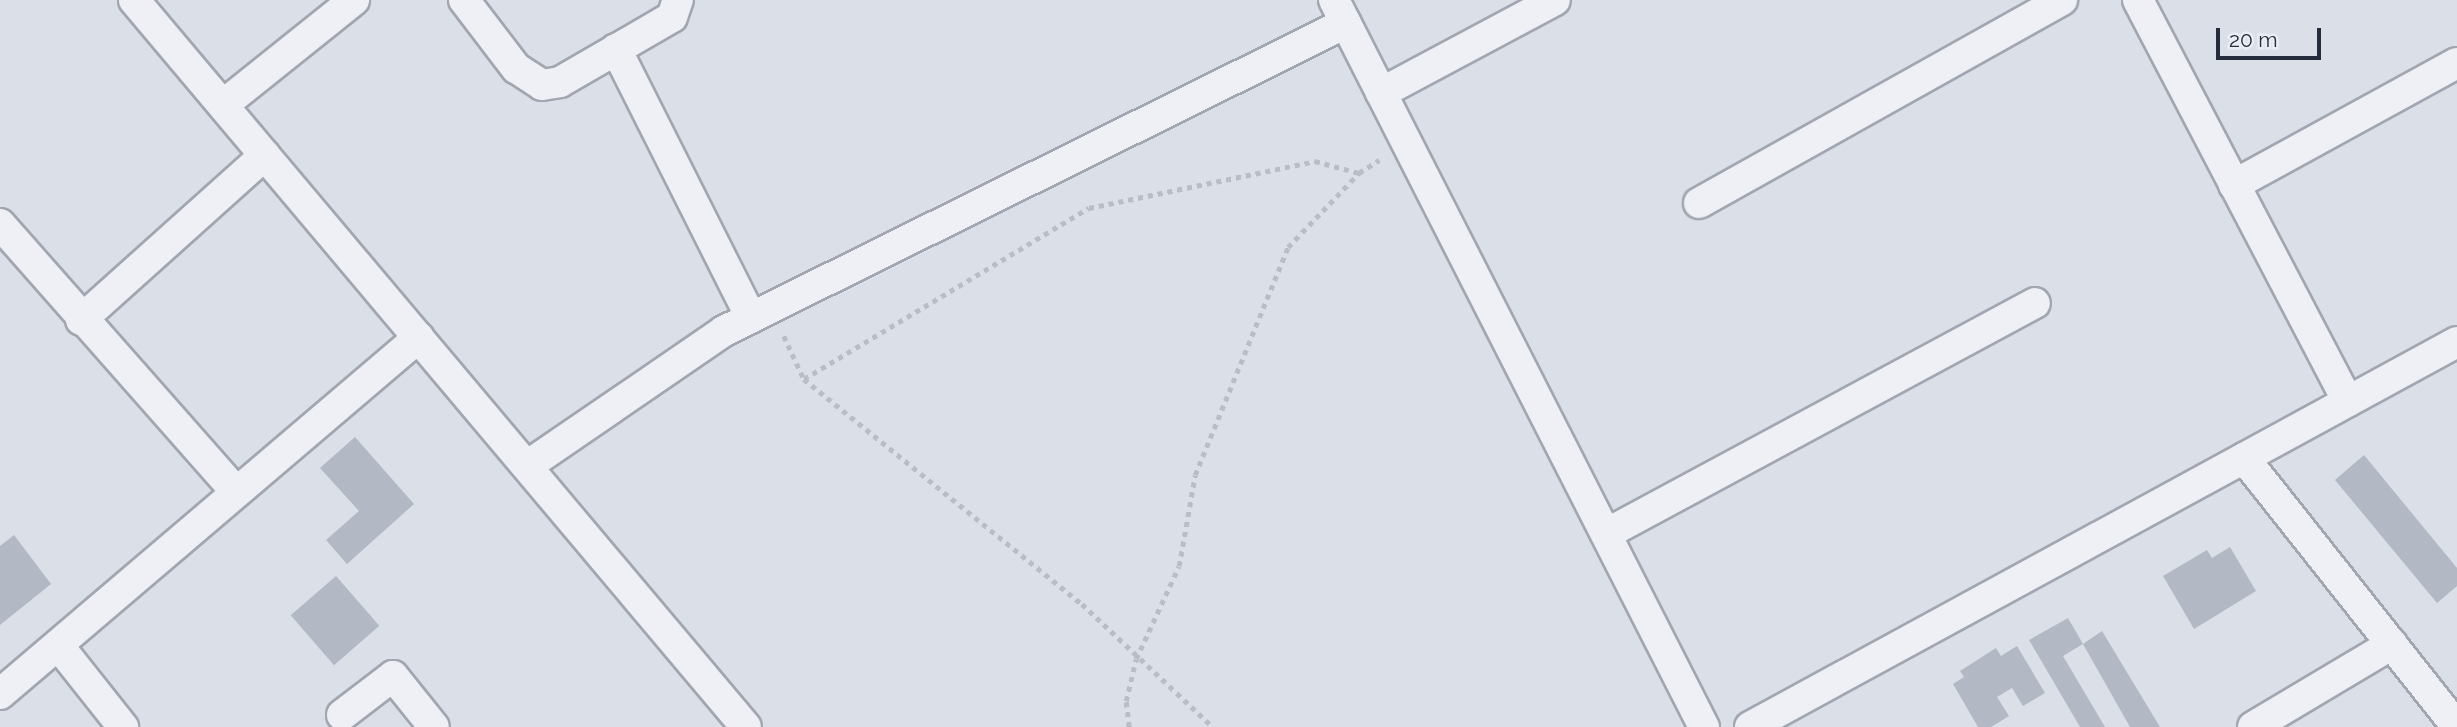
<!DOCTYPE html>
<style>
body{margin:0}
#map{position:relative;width:2457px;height:727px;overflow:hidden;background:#dbdfe7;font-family:Raleway,sans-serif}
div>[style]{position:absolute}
.building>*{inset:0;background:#b2b8c4;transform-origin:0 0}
.path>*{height:4.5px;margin-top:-2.25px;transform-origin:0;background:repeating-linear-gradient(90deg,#babdc5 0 5px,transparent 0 10px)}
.roads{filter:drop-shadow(2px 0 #a1a6b1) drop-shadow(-2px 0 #a1a6b1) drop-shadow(0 2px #a1a6b1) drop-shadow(0 -2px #a1a6b1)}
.minor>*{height:30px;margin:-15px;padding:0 15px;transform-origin:15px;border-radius:15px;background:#eef0f5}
span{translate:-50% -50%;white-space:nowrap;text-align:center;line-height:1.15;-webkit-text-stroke:5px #eaeef4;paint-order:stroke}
.scale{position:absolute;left:2216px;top:28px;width:105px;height:32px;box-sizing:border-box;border:4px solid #252d3d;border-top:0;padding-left:9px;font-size:21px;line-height:24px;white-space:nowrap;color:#252d3d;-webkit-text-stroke:5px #eaeef4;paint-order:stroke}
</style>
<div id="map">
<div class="building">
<i style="clip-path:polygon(355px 437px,414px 504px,347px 564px,326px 540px,359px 511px,320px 468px)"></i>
<i style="clip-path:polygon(2364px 455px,2457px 568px,2457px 586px,2437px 603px,2335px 480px)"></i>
<i style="clip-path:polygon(14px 535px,51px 584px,0 625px,0 546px)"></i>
<i style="clip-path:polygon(2230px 547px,2256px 591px,2194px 629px,2163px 576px,2207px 550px,2212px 558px)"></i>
<i style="left:336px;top:576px;width:66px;height:60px;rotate:49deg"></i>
<i style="clip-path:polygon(2068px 618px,2083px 644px,2063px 656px,2105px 727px,2080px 727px,2029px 640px)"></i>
<i style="clip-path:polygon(2102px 631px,2160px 727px,2130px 727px,2083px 644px)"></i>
<i style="clip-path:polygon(2017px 646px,2045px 693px,2023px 706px,2012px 688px,1997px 697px,2009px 716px,1991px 727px,1978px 727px,1953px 684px,1964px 677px,1960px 671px,1996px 648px,2001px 656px)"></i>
</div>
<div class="path">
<i style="left:784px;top:336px;width:47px;rotate:65.1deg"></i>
<i style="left:804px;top:379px;width:358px;rotate:39deg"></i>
<i style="left:1082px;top:604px;width:180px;rotate:43.2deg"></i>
<i style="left:804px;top:379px;width:332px;rotate:-31deg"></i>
<i style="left:1089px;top:208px;width:231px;rotate:-11.7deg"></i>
<i style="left:1315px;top:161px;width:46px;rotate:15.3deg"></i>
<i style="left:1129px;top:727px;width:26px;rotate:-97deg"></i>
<i style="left:1126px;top:701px;width:43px;rotate:-76.6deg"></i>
<i style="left:1136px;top:659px;width:102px;rotate:-65.2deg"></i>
<i style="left:1179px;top:566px;width:92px;rotate:-80deg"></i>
<i style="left:1195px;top:475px;width:246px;rotate:-67.8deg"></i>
<i style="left:1288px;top:247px;width:103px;rotate:-46.2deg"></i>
<i style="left:1359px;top:173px;width:24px;rotate:-33deg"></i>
</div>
<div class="roads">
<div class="minor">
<i style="left:134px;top:0;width:950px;rotate:49.91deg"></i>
<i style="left:464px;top:0;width:86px;rotate:52.6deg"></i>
<i style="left:516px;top:68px;width:31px;rotate:33deg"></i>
<i style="left:542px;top:85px;width:18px;rotate:-9deg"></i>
<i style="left:560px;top:82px;width:129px;rotate:-30.1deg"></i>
<i style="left:672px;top:17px;width:18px;rotate:-71deg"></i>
<i style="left:1334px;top:0;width:816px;rotate:63.03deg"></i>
<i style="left:2138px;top:0;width:453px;rotate:62.4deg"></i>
<i style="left:616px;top:49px;width:301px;rotate:63.3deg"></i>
<i style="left:1381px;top:93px;width:197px;rotate:-28.1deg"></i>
<i style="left:223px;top:105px;width:168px;rotate:-38.7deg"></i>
<i style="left:2234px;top:185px;width:254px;rotate:-28.7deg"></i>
<i style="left:1699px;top:203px;width:416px;rotate:-29.2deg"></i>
<i style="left:0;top:224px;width:357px;rotate:48.6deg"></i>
<i style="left:81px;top:320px;width:247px;rotate:-41.9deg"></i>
<i style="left:2244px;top:458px;width:343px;rotate:51.6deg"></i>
<i style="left:527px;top:466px;width:239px;rotate:-34.4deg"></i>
<i style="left:724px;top:331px;width:694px;rotate:-26.34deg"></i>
<i style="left:1606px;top:534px;width:487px;rotate:-28.3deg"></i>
<i style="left:58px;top:645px;width:105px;rotate:51.6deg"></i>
<i style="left:0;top:694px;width:550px;rotate:-40.43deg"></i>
<i style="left:342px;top:715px;width:64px;rotate:-37.4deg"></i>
<i style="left:393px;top:676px;width:65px;rotate:51.2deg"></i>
<i style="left:1750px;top:727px;width:805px;rotate:-28.57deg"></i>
<i style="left:2253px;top:727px;width:162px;rotate:-30.8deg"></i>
</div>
</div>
<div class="scale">20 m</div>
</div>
